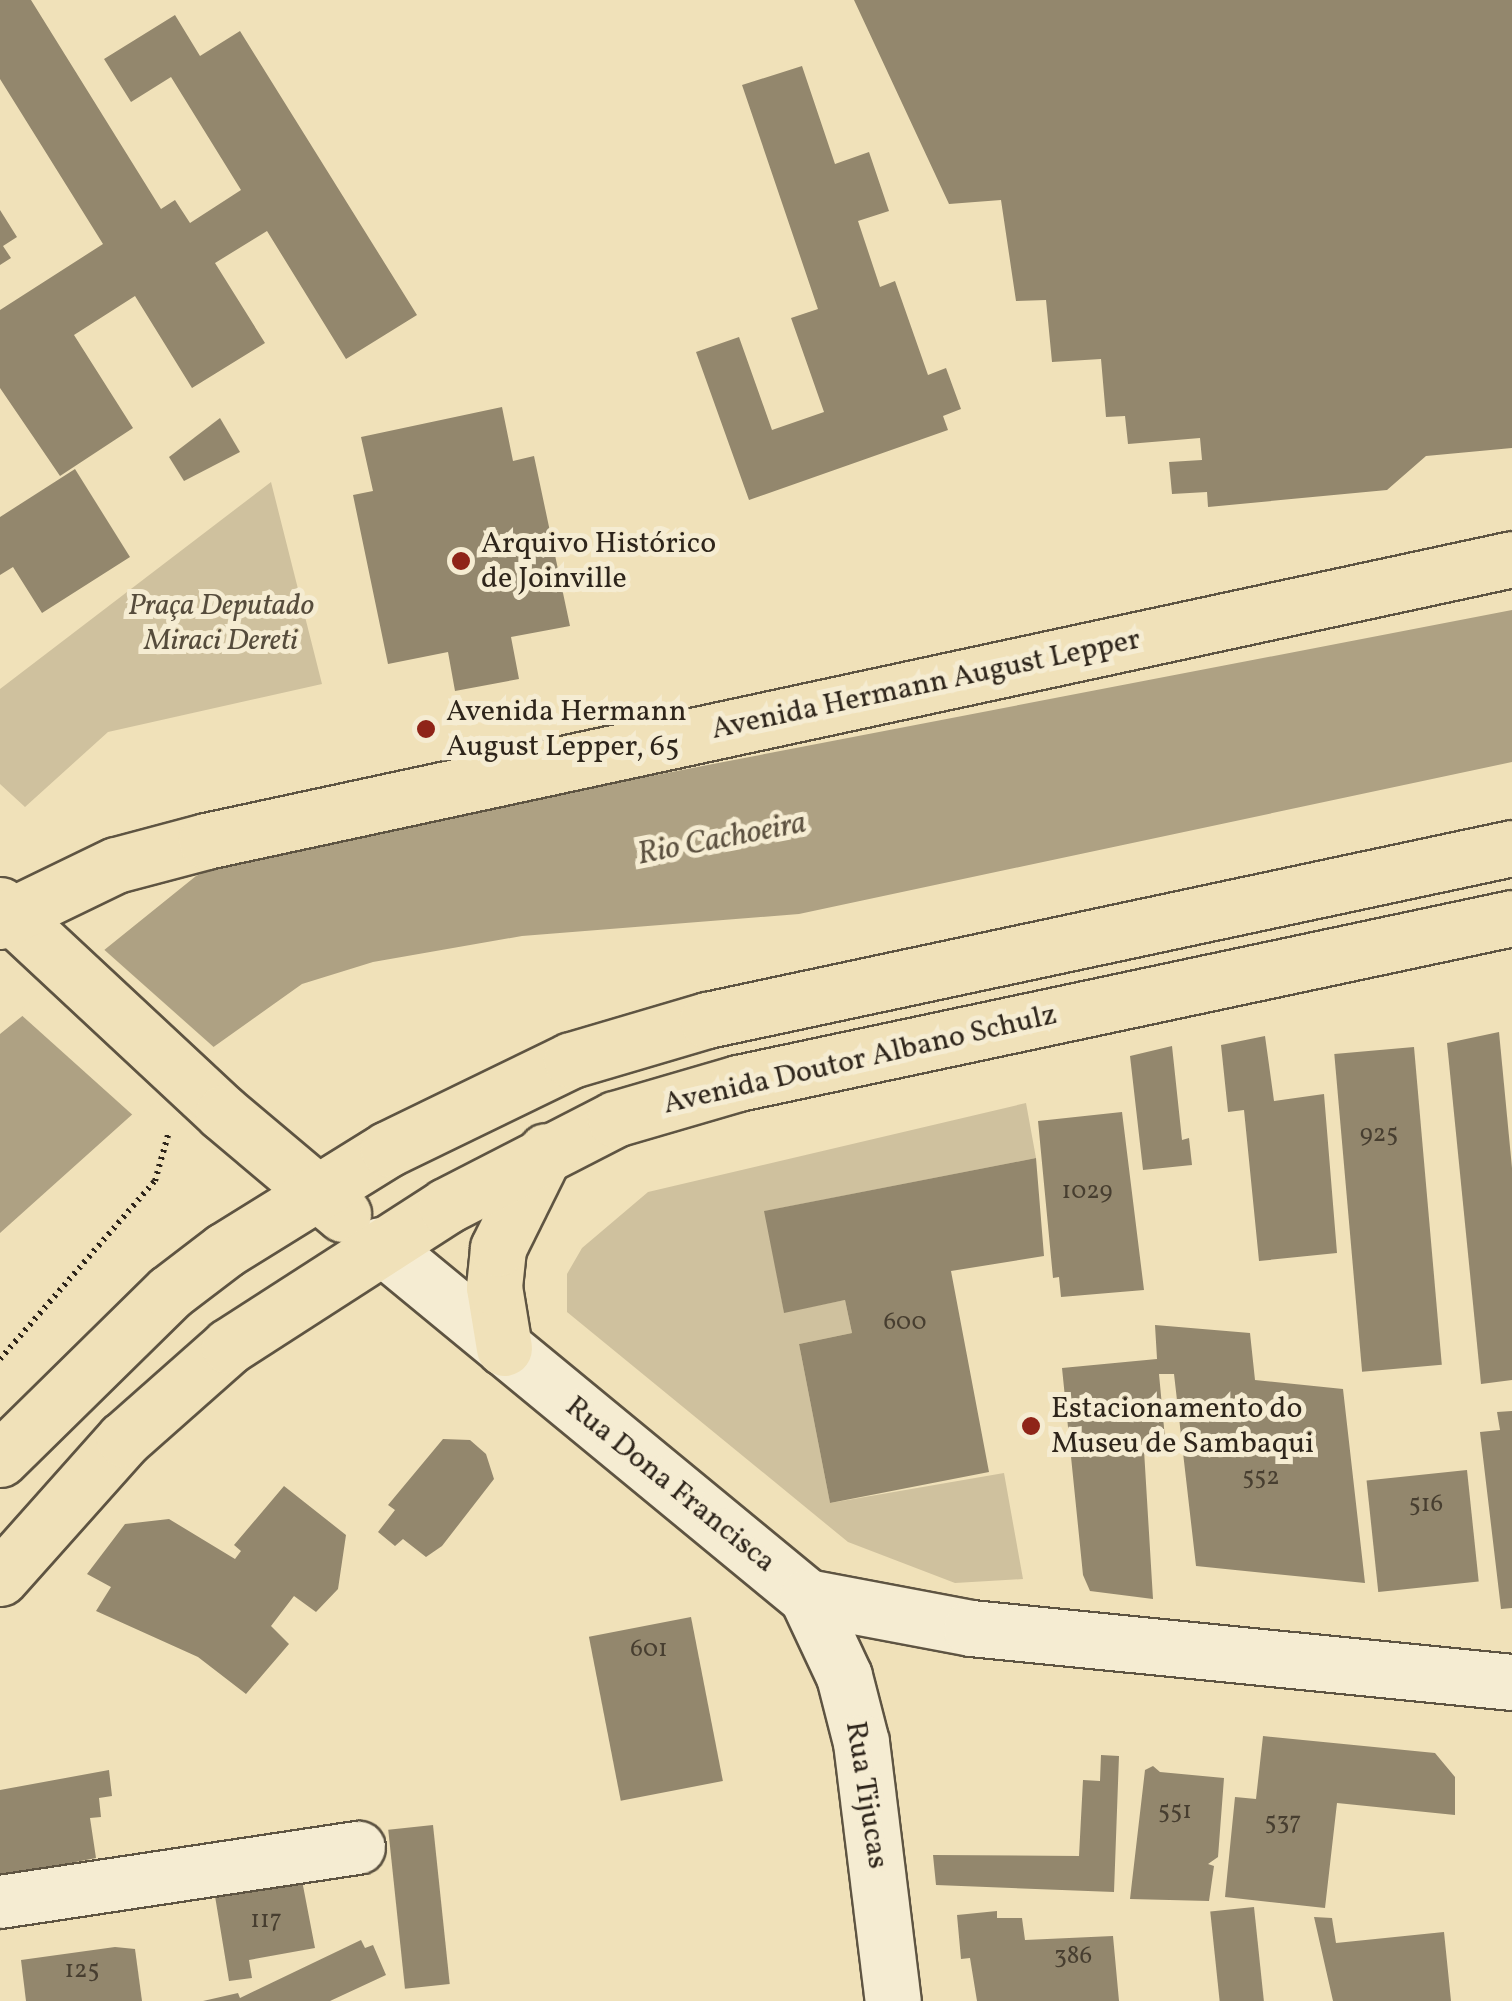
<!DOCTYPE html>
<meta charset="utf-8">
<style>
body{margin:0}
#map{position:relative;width:1512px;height:2001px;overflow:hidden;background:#f0e1b9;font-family:Vollkorn,serif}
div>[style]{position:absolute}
.green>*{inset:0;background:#cfc19e}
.water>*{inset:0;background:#aea183}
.pier>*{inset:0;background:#f0e1b9}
.building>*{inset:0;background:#93876d;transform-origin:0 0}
.path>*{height:6px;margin-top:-3px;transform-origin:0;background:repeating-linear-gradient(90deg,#2e251b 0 2.5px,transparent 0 7.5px)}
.roads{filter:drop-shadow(2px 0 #5e5442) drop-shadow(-2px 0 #5e5442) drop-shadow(0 2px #5e5442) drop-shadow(0 -2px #5e5442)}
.minor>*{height:52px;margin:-26px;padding:0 26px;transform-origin:26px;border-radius:26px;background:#f5ecd2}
.secondary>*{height:55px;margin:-27.5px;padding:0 27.5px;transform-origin:27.5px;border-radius:27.5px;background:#f5ecd2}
.primary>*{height:55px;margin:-27.5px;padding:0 27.5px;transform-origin:27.5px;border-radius:27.5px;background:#f0e1b9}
.dots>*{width:28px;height:28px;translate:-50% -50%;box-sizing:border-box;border:5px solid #f5ecd2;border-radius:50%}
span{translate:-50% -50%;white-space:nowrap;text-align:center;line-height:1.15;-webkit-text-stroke:10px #f5ecd2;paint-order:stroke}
.number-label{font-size:25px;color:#473e30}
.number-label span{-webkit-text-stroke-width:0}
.poi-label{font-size:30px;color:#2e251b}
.left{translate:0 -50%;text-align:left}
.park-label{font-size:30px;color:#564c3c;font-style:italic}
.street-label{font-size:30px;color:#2e251b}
.water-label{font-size:32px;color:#5b503f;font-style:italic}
</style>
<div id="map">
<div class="green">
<i style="clip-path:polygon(271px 482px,322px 684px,108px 732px,25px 807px,0 784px,0 689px)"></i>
<i style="clip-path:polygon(1026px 1103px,1036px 1158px,765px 1211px,784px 1312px,845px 1300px,852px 1333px,799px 1344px,830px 1503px,1004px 1473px,1023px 1579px,955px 1583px,848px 1542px,567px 1312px,567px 1274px,582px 1248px,648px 1192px)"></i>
</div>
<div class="water">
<i style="clip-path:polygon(1512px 610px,1512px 762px,799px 914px,522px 936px,373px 962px,302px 984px,184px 1068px,0 1233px,0 1034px,196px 876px,246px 854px)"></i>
</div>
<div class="pier">
<i style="clip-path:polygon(100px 946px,217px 1050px,136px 1118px,18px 1012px)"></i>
</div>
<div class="building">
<i style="clip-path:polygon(0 0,31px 0,161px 209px,175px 200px,190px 223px,241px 190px,171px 77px,131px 102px,104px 59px,175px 15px,200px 56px,240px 31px,417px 315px,346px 359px,267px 231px,215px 263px,265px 343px,192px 388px,135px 296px,74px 335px,133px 428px,60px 476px,0 388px,0 310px,103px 244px,0 79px)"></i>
<i style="clip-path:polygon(854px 0,1512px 0,1512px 448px,1426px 456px,1387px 490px,1208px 507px,1207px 492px,1172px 494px,1169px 462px,1202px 460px,1200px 438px,1128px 444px,1125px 416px,1106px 417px,1101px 359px,1052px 362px,1046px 300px,1016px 301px,1001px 200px,949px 204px)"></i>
<i style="clip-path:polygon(802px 66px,835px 164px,869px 152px,889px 211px,858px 221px,880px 287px,895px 281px,928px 375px,946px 368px,961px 409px,943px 416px,948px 430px,749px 500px,696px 352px,739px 337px,772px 430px,824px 412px,791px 318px,818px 309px,742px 85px)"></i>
<i style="clip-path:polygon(0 210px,17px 237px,3px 246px,11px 258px,0 265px)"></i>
<i style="clip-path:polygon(502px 407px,513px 461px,534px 456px,570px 626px,511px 637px,519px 679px,455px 691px,448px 652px,388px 664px,353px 495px,373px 491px,361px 437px)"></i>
<i style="clip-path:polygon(220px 418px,240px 452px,184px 481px,169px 457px)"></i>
<i style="clip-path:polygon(75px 469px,130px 557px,42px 613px,13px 567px,0 575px,0 517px)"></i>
<i style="clip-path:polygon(1499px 1032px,1512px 1168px,1512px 1380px,1481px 1384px,1447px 1043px)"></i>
<i style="clip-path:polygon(1265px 1036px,1274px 1101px,1324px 1094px,1337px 1253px,1259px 1261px,1244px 1110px,1228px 1112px,1221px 1045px)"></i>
<i style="clip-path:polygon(1172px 1046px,1182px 1140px,1189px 1138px,1192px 1165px,1143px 1170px,1130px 1056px)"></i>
<i style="left:1414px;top:1047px;width:319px;height:80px;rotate:85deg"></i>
<i style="clip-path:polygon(1122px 1112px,1144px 1290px,1061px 1297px,1059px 1277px,1053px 1278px,1038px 1121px)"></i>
<i style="clip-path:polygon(1036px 1158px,1044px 1256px,951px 1271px,989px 1472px,830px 1503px,799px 1344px,852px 1333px,845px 1300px,784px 1313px,764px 1211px)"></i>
<i style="clip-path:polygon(1155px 1325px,1250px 1333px,1255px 1380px,1343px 1389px,1365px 1583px,1196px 1566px,1174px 1374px,1159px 1374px,1166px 1449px,1144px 1450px,1153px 1599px,1090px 1591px,1083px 1575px,1062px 1368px,1157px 1359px)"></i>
<i style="clip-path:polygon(1512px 1411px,1512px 1608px,1501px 1609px,1480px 1432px,1500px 1430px,1497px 1412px)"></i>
<i style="clip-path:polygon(443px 1439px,470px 1440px,486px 1454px,494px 1479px,442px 1546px,426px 1557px,403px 1539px,395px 1546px,378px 1532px,395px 1510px,388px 1505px)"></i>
<i style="left:1467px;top:1470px;width:112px;height:101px;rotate:84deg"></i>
<i style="clip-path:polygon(284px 1486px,346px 1535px,338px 1589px,316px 1612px,294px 1596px,271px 1626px,289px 1644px,246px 1694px,198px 1657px,96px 1611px,111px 1587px,87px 1574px,125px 1524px,169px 1519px,235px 1559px,241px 1551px,234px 1545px)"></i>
<i style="left:691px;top:1617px;width:167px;height:104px;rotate:79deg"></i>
<i style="clip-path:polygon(1263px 1736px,1435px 1753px,1455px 1777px,1455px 1815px,1337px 1803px,1325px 1908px,1225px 1897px,1235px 1797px,1256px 1799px)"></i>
<i style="clip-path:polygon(1101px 1755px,1119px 1756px,1114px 1892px,936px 1885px,933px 1855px,1079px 1856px,1083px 1780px,1100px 1781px)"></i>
<i style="clip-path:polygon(1153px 1766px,1160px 1772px,1224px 1778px,1218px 1857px,1208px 1864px,1214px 1866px,1209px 1901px,1130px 1899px,1145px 1770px)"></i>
<i style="clip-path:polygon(109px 1770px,112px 1796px,99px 1798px,101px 1817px,90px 1818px,96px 1858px,0 1877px,0 1790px)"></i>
<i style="left:433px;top:1825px;width:160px;height:45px;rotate:84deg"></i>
<i style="clip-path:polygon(300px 1870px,315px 1948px,249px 1960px,252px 1978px,229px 1981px,213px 1884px)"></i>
<i style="left:1254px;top:1907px;width:95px;height:44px;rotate:84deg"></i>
<i style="clip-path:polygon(997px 1911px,997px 1918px,1022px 1918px,1025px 1940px,1113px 1936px,1119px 2001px,977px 2001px,970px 1958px,961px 1959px,957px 1915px)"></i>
<i style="clip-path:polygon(1314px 1917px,1332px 1918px,1336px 1943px,1444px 1932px,1451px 2001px,1333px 2001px)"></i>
<i style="clip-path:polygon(361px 1940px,365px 1948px,373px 1945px,386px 1975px,330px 2001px,203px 2001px,238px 1993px,240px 1998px)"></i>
<i style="clip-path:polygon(115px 1947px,135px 1949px,142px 2001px,26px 2001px,21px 1960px)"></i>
</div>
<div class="path">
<i style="left:0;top:1359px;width:236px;rotate:-49deg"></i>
<i style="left:155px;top:1181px;width:48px;rotate:-74.2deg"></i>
</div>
<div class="roads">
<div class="minor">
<i style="left:0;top:1902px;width:363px;rotate:-8.6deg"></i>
</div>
<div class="secondary">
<i style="left:380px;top:1245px;width:553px;rotate:39.5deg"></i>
<i style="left:807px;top:1597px;width:167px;rotate:10.7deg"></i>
<i style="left:971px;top:1628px;width:544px;rotate:5.7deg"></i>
<i style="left:807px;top:1597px;width:87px;rotate:64.9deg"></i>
<i style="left:844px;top:1676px;width:68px;rotate:75.6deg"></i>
<i style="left:861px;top:1742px;width:261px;rotate:83deg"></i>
</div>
<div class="primary">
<i style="left:0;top:905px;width:305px;rotate:43deg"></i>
<i style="left:223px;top:1113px;width:157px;rotate:40.1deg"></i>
<i style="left:0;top:921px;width:129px;rotate:-25.8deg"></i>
<i style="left:116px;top:865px;width:93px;rotate:-14.9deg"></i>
<i style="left:206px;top:841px;width:1336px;rotate:-12.18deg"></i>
<i style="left:504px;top:1348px;width:62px;rotate:-99.3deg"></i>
<i style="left:494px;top:1287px;width:39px;rotate:-84deg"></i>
<i style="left:498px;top:1248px;width:108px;rotate:-63.7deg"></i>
<i style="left:0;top:1459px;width:238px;rotate:-44.5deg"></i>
<i style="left:170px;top:1292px;width:69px;rotate:-37.4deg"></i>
<i style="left:225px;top:1250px;width:192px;rotate:-31.8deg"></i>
<i style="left:388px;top:1149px;width:203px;rotate:-25.9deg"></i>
<i style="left:571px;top:1060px;width:142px;rotate:-16.4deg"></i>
<i style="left:707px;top:1020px;width:823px;rotate:-12.06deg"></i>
<i style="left:0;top:1578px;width:186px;rotate:-48.3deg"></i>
<i style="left:124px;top:1439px;width:140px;rotate:-41.5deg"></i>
<i style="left:229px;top:1346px;width:258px;rotate:-32.8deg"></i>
<i style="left:446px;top:1206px;width:190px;rotate:-27.2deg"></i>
<i style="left:615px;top:1119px;width:128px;rotate:-16.3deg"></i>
<i style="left:738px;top:1083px;width:791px;rotate:-12.03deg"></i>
</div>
</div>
<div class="dots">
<i style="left:461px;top:561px;background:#8f2418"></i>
<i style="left:426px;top:729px;background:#8f2418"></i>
<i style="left:1031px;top:1426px;background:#8f2418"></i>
</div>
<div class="number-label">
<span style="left:1379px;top:1135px">925</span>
<span style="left:1087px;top:1192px">1029</span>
<span style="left:905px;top:1323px">600</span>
<span style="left:1261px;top:1478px">552</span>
<span style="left:1426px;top:1505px">516</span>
<span style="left:649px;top:1650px">601</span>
<span style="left:1175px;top:1812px">551</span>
<span style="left:1283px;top:1823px">537</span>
<span style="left:266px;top:1921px">117</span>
<span style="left:1073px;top:1957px">386</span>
<span style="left:82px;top:1971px">125</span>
</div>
<div class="poi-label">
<span class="left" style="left:481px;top:561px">Arquivo Histórico<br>de Joinville</span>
<span class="left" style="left:446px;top:729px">Avenida Hermann<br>August Lepper, 65</span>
<span class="left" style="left:1051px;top:1426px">Estacionamento do<br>Museu de Sambaqui</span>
</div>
<div class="park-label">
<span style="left:221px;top:623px">Praça Deputado<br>Miraci Dereti</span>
</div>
<div class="street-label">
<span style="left:926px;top:685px;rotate:-12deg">Avenida Hermann August Lepper</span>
<span style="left:860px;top:1060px;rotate:-13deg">Avenida Doutor Albano Schulz</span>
<span style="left:670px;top:1485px;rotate:39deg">Rua Dona Francisca</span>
<span style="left:866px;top:1795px;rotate:81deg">Rua Tijucas</span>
</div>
<div class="water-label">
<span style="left:722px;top:840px;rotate:-11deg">Rio Cachoeira</span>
</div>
</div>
